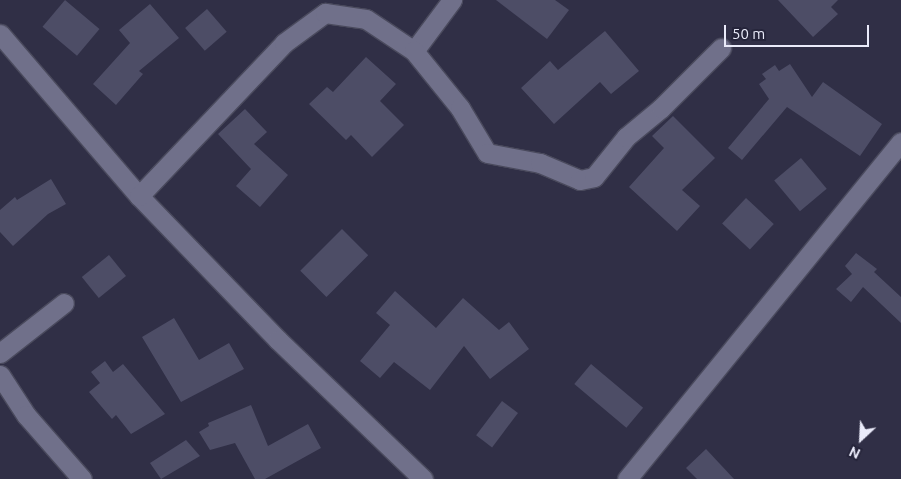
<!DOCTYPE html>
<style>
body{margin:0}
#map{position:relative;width:901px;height:479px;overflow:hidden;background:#302f46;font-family:Ubuntu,sans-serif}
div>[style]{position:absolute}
.building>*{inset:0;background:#4d4d66;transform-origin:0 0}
.roads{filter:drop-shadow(1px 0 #4a4a5d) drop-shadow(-1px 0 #4a4a5d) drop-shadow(0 1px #4a4a5d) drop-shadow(0 -1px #4a4a5d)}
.street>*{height:19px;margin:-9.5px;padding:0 9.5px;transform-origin:9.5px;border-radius:9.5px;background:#70708a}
span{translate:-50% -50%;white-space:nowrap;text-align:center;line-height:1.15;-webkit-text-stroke:4px #26253b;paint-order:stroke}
.north{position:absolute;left:836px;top:414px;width:50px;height:50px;-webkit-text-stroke:4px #26253b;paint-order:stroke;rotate:205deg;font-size:14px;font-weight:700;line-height:20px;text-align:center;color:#eaebfa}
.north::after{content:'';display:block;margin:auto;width:18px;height:22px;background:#eaebfa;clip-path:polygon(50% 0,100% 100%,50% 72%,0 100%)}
.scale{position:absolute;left:724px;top:25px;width:145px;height:22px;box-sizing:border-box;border:2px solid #eaebfa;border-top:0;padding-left:6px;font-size:15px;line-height:18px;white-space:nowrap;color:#eaebfa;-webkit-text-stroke:4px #26253b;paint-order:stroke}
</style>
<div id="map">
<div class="building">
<i style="left:65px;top:0;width:45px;height:35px;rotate:40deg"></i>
<i style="clip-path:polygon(496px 0,555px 0,569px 10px,547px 39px)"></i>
<i style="clip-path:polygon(778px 0,838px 0,831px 7px,838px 14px,813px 37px)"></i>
<i style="clip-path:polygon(150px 4px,179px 38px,139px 71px,143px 74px,116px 105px,93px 84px,130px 43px,119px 30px)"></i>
<i style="left:207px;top:9px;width:30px;height:29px;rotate:49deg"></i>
<i style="clip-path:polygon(605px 31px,639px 71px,611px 94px,600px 82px,554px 124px,521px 88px,550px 61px,558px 70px)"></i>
<i style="clip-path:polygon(366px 57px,396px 84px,380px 101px,404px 125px,372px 157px,351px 135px,346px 140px,309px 104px,327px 87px,333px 92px)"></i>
<i style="clip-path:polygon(790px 64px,812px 97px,823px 82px,882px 124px,860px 156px,787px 107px,742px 160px,728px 148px,769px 99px,759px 84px,766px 79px,762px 74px,775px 65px,779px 71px)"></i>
<i style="clip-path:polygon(245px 109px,267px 132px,254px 144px,288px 175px,260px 207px,236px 186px,251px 169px,218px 134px)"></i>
<i style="clip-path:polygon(673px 116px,715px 158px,682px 190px,700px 206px,677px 231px,629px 187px,664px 148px,652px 136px)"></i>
<i style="left:801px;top:158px;width:40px;height:35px;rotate:50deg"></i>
<i style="clip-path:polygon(51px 179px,66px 204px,48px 214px,13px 246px,0 232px,0 210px,15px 197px,17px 200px)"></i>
<i style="left:746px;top:198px;width:38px;height:35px;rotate:43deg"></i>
<i style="left:342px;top:229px;width:37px;height:59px;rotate:45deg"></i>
<i style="clip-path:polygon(856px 253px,877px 269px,874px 272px,901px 297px,901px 323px,863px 287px,851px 302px,836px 289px,852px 274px,845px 266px)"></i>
<i style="left:109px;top:255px;width:27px;height:35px;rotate:51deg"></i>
<i style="clip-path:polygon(395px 291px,436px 328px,463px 298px,499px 330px,509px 322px,529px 349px,490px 379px,464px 346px,430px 390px,394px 362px,380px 378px,360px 361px,390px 325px,376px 313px)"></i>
<i style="clip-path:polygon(174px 318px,199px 360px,229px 343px,244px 369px,181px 402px,142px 337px)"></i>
<i style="clip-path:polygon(105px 361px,113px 372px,123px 364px,165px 414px,131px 434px,116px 415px,112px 419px,89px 392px,100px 383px,91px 372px)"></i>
<i style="left:591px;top:364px;width:68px;height:26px;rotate:40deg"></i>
<i style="left:502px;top:401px;width:20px;height:43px;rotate:37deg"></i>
<i style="clip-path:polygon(251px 405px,268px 446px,308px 424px,321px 448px,265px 479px,255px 479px,235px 443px,210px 450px,199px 432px,209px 426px,208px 423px)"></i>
<i style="clip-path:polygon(186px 440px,200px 456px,161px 479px,150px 463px)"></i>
<i style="clip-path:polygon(706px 449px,734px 479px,697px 479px,686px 468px)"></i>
</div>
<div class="roads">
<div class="street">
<i style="left:0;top:34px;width:213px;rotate:49.4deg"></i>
<i style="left:139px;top:196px;width:200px;rotate:46deg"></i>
<i style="left:278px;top:340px;width:201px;rotate:43.8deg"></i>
<i style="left:414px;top:51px;width:64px;rotate:-53.3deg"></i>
<i style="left:139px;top:196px;width:211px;rotate:-46.5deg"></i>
<i style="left:284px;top:43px;width:51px;rotate:-36.2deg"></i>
<i style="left:325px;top:13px;width:41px;rotate:8.3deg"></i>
<i style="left:366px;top:19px;width:58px;rotate:33.7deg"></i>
<i style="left:414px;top:51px;width:73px;rotate:51.1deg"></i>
<i style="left:460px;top:108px;width:52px;rotate:59deg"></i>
<i style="left:487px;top:153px;width:54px;rotate:10.7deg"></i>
<i style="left:540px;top:163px;width:43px;rotate:23deg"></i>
<i style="left:580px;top:180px;width:14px;rotate:-12deg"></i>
<i style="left:594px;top:177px;width:51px;rotate:-51.3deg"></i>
<i style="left:626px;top:137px;width:45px;rotate:-39.6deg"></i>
<i style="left:661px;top:108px;width:85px;rotate:-45deg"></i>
<i style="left:0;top:353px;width:81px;rotate:-38deg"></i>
<i style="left:0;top:375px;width:48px;rotate:57deg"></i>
<i style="left:26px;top:415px;width:85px;rotate:48.8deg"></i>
<i style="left:627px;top:479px;width:434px;rotate:-50.9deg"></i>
</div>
</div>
<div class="north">N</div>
<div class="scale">50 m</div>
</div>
